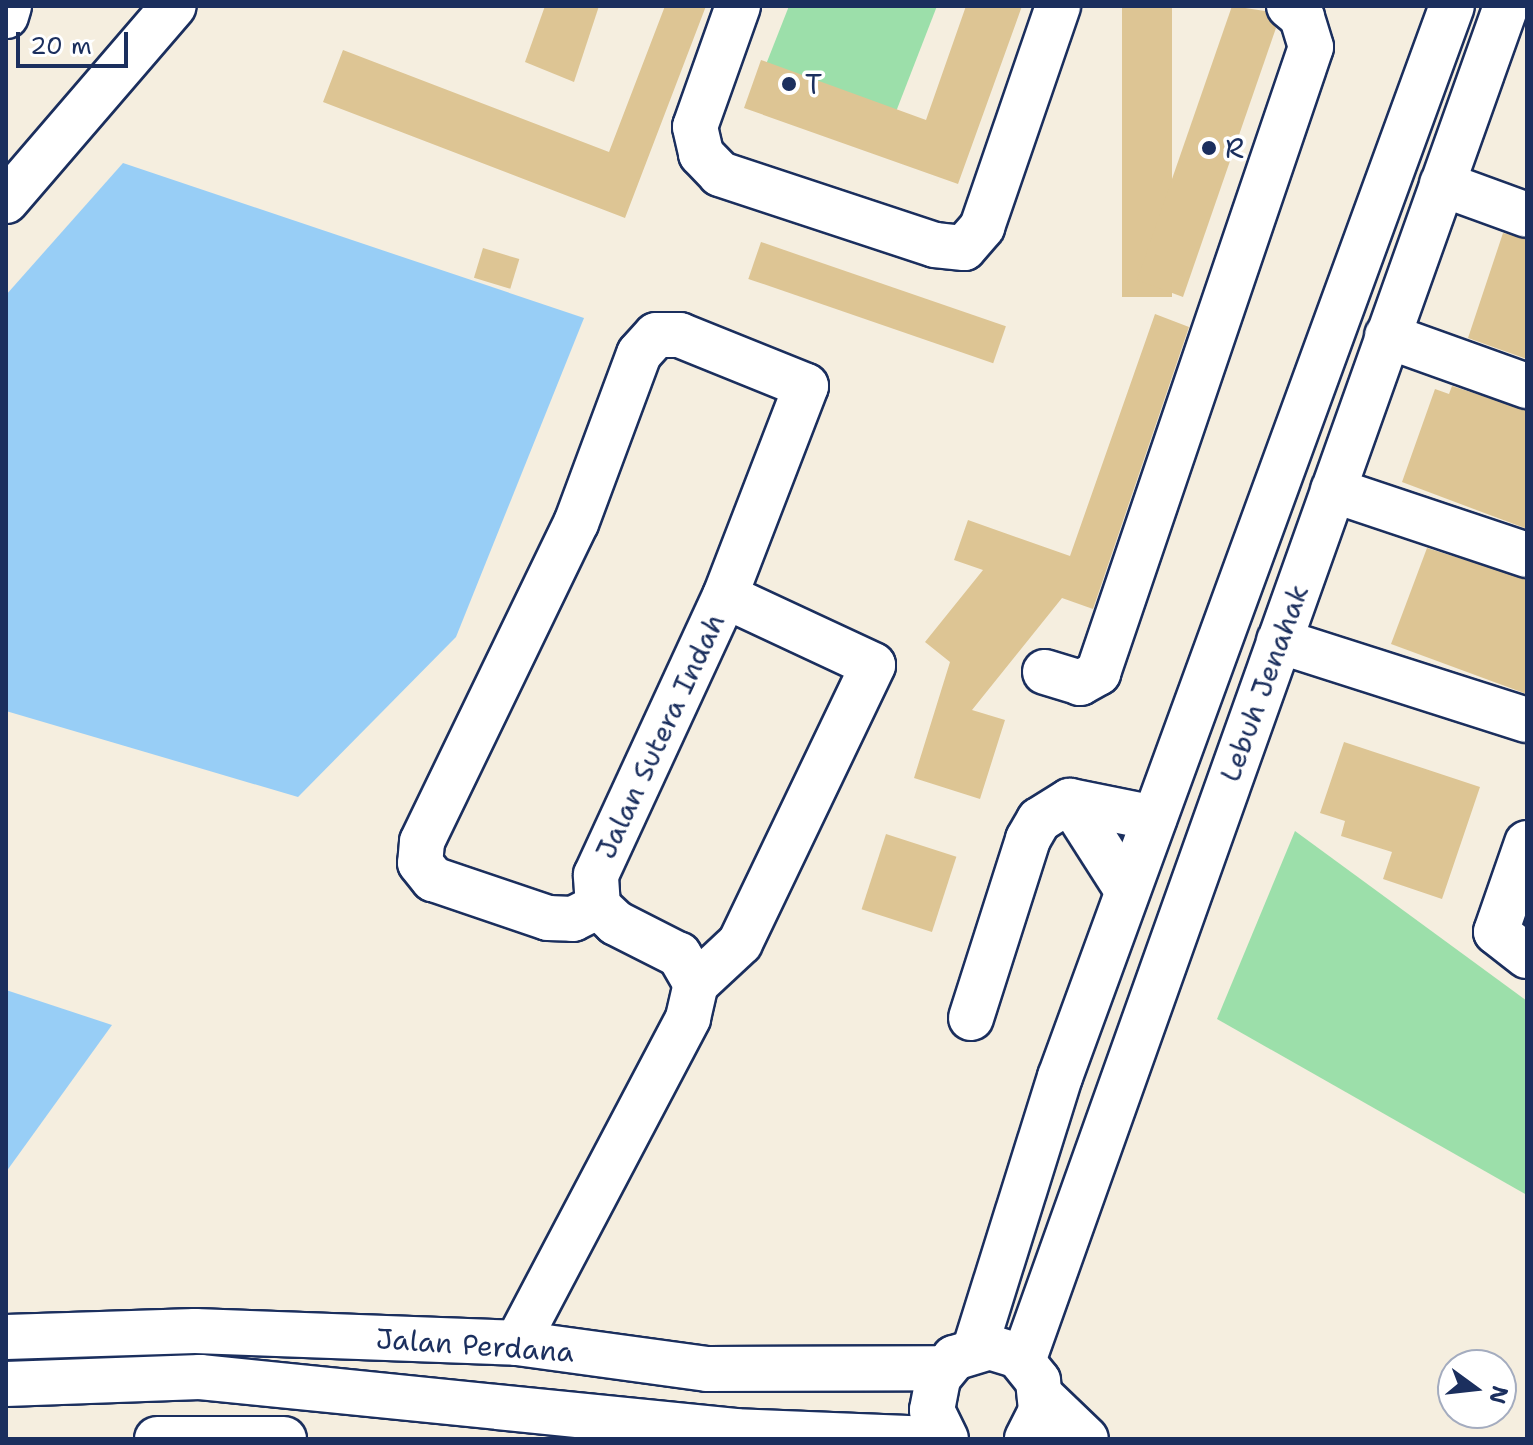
<!DOCTYPE html>
<style>
body{margin:0}
#map{position:relative;width:1533px;height:1445px;overflow:hidden;background:#f5eedf;font-family:"Shantell Sans",sans-serif}
div>[style]{position:absolute}
.green>*{inset:0;background:#9cdfaa}
.water>*{inset:0;background:#98cef6}
.building>*{inset:0;background:#ddc594;transform-origin:0 0}
.roads{filter:drop-shadow(2px 0 #1b2f5e) drop-shadow(-2px 0 #1b2f5e) drop-shadow(0 2px #1b2f5e) drop-shadow(0 -2px #1b2f5e)}
.minor>*{height:44px;margin:-22px;padding:0 22px;transform-origin:22px;border-radius:22px;background:#fff}
.dots>*{width:22px;height:22px;translate:-50% -50%;box-sizing:border-box;border:4px solid #fff;border-radius:50%}
span{translate:-50% -50%;white-space:nowrap;text-align:center;line-height:1.15;-webkit-text-stroke:7px #fff;paint-order:stroke}
.poi-label{font-size:28px;color:#1b2f5e}
.left{translate:0 -50%;text-align:left}
.street-label{font-size:28px;color:#1b2f5e}
.frame{position:absolute;inset:0;border:8px solid #1b2f5e;pointer-events:none}
.north{position:absolute;left:1437px;top:1349px;width:80px;height:80px;box-sizing:border-box;background:#fff;border:2px solid #a4acbf;border-radius:50%;rotate:105deg;font-size:22px;font-weight:700;line-height:32px;text-align:center;color:#1b2f5e}
.north::after{content:'';display:block;margin:auto;width:28px;height:36px;background:#1b2f5e;clip-path:polygon(50% 0,100% 100%,50% 72%,0 100%)}
.scale{position:absolute;left:16px;top:32px;width:112px;height:36px;box-sizing:border-box;border:4px solid #1b2f5e;border-top:0;padding-left:10px;font-size:24px;line-height:28px;white-space:nowrap;color:#1b2f5e;-webkit-text-stroke:6px #fff;paint-order:stroke}
</style>
<div id="map">
<div class="green">
<i style="clip-path:polygon(789px 6px,937px 6px,892px 122px,763px 72px)"></i>
<i style="clip-path:polygon(1295px 831px,1527px 1001px,1527px 1195px,1217px 1019px)"></i>
</div>
<div class="water">
<i style="clip-path:polygon(123px 163px,584px 318px,456px 637px,298px 797px,6px 711px,6px 295px)"></i>
<i style="clip-path:polygon(6px 990px,112px 1025px,6px 1172px)"></i>
</div>
<div class="building">
<i style="clip-path:polygon(545px 6px,599px 6px,574px 82px,525px 62px)"></i>
<i style="clip-path:polygon(665px 6px,706px 6px,625px 218px,323px 102px,343px 50px,609px 152px)"></i>
<i style="clip-path:polygon(966px 6px,1022px 6px,958px 184px,744px 108px,761px 60px,926px 120px)"></i>
<i style="left:1122px;top:6px;width:50px;height:291px"></i>
<i style="clip-path:polygon(1232px 6px,1265px 11px,1276px 28px,1183px 297px,1137px 280px)"></i>
<i style="clip-path:polygon(1503px 233px,1527px 239px,1527px 359px,1468px 338px)"></i>
<i style="left:761px;top:242px;width:259px;height:39px;rotate:19deg"></i>
<i style="left:483px;top:248px;width:38px;height:31px;rotate:17deg"></i>
<i style="clip-path:polygon(1155px 314px,1189px 327px,1093px 609px,1062px 598px,972px 710px,1005px 720px,980px 799px,914px 778px,950px 662px,925px 642px,983px 570px,954px 560px,968px 520px,1070px 556px)"></i>
<i style="clip-path:polygon(1452px 386px,1527px 410px,1527px 529px,1402px 482px,1435px 389px,1449px 394px)"></i>
<i style="clip-path:polygon(1427px 548px,1527px 579px,1527px 694px,1391px 644px)"></i>
<i style="clip-path:polygon(1344px 742px,1480px 787px,1442px 899px,1383px 879px,1392px 852px,1341px 836px,1345px 821px,1320px 813px)"></i>
<i style="left:886px;top:834px;width:74px;height:79px;rotate:18deg"></i>
</div>
<div class="roads">
<div class="minor">
<i style="left:738px;top:6px;width:128px;rotate:109.6deg"></i>
<i style="left:695px;top:127px;width:28px;rotate:77deg"></i>
<i style="left:701px;top:154px;width:28px;rotate:46deg"></i>
<i style="left:720px;top:174px;width:226px;rotate:18.3deg"></i>
<i style="left:935px;top:245px;width:29px;rotate:6deg"></i>
<i style="left:964px;top:248px;width:28px;rotate:-49deg"></i>
<i style="left:982px;top:227px;width:234px;rotate:-71deg"></i>
<i style="left:6px;top:16px;width:10px;rotate:-73deg"></i>
<i style="left:1442px;top:184px;width:90px;rotate:20deg"></i>
<i style="left:6px;top:201px;width:257px;rotate:-49.3deg"></i>
<i style="left:1387px;top:336px;width:149px;rotate:19.7deg"></i>
<i style="left:1333px;top:490px;width:205px;rotate:18.5deg"></i>
<i style="left:1279px;top:641px;width:260px;rotate:17.7deg"></i>
<i style="left:1045px;top:672px;width:37px;rotate:17deg"></i>
<i style="left:1080px;top:683px;width:21px;rotate:-29deg"></i>
<i style="left:1098px;top:673px;width:661px;rotate:-71.21deg"></i>
<i style="left:1311px;top:47px;width:31px;rotate:-107deg"></i>
<i style="left:1302px;top:17px;width:17px;rotate:-140deg"></i>
<i style="left:1070px;top:801px;width:106px;rotate:57.4deg"></i>
<i style="left:1527px;top:843px;width:94px;rotate:109.2deg"></i>
<i style="left:1496px;top:932px;width:39px;rotate:38deg"></i>
<i style="left:696px;top:984px;width:60px;rotate:-43deg"></i>
<i style="left:740px;top:943px;width:308px;rotate:-64.4deg"></i>
<i style="left:873px;top:665px;width:163px;rotate:-155deg"></i>
<i style="left:971px;top:1018px;width:188px;rotate:-72.3deg"></i>
<i style="left:1028px;top:839px;width:22px;rotate:-60deg"></i>
<i style="left:1039px;top:820px;width:36px;rotate:-32deg"></i>
<i style="left:1070px;top:801px;width:86px;rotate:11.4deg"></i>
<i style="left:6px;top:1337px;width:189px;rotate:-1.8deg"></i>
<i style="left:195px;top:1331px;width:322px;rotate:2.1deg"></i>
<i style="left:517px;top:1343px;width:192px;rotate:7.8deg"></i>
<i style="left:707px;top:1369px;width:236px;rotate:-0.2deg"></i>
<i style="left:517px;top:1343px;width:367px;rotate:-62.2deg"></i>
<i style="left:688px;top:1018px;width:35px;rotate:-77deg"></i>
<i style="left:696px;top:984px;width:34px;rotate:-120deg"></i>
<i style="left:679px;top:955px;width:71px;rotate:-153.1deg"></i>
<i style="left:616px;top:923px;width:25px;rotate:-137deg"></i>
<i style="left:598px;top:906px;width:31px;rotate:-94deg"></i>
<i style="left:596px;top:875px;width:307px;rotate:-65.2deg"></i>
<i style="left:725px;top:596px;width:225px;rotate:-68.9deg"></i>
<i style="left:806px;top:386px;width:136px;rotate:-158deg"></i>
<i style="left:680px;top:335px;width:24px;rotate:180deg"></i>
<i style="left:656px;top:335px;width:25px;rotate:132deg"></i>
<i style="left:639px;top:354px;width:180px;rotate:110.4deg"></i>
<i style="left:576px;top:523px;width:354px;rotate:115.8deg"></i>
<i style="left:422px;top:842px;width:21px;rotate:95deg"></i>
<i style="left:420px;top:863px;width:21px;rotate:51deg"></i>
<i style="left:433px;top:879px;width:121px;rotate:18.7deg"></i>
<i style="left:548px;top:918px;width:25px;rotate:2deg"></i>
<i style="left:573px;top:919px;width:28px;rotate:-27deg"></i>
<i style="left:975px;top:1348px;width:284px;rotate:-72.6deg"></i>
<i style="left:1060px;top:1077px;width:1140px;rotate:-69.9deg"></i>
<i style="left:1023px;top:1361px;width:1439px;rotate:-70.38deg"></i>
<i style="left:6px;top:1384px;width:194px;rotate:-2.1deg"></i>
<i style="left:200px;top:1377px;width:538px;rotate:5.76deg"></i>
<i style="left:735px;top:1431px;width:195px;rotate:2.3deg"></i>
<i style="left:1041px;top:1396px;width:62px;rotate:43.7deg"></i>
<i style="left:157px;top:1439px;width:127px"></i>
<i style="left:946px;top:1439px;width:32px;rotate:-116deg"></i>
<i style="left:932px;top:1410px;width:33px;rotate:-79deg"></i>
<i style="left:938px;top:1378px;width:26px;rotate:-51deg"></i>
<i style="left:954px;top:1358px;width:37px;rotate:-17deg"></i>
<i style="left:989px;top:1347px;width:30px;rotate:17deg"></i>
<i style="left:1018px;top:1356px;width:32px;rotate:51deg"></i>
<i style="left:1038px;top:1381px;width:30px;rotate:84deg"></i>
<i style="left:1041px;top:1411px;width:31px;rotate:117deg"></i>
</div>
</div>
<div class="dots">
<i style="left:789px;top:84px;background:#1b2f5e"></i>
<i style="left:1209px;top:148px;background:#1b2f5e"></i>
</div>
<div class="poi-label">
<span class="left" style="left:805px;top:84px">T</span>
<span class="left" style="left:1225px;top:148px">R</span>
</div>
<div class="street-label">
<span style="left:1264px;top:683px;rotate:-70deg">Lebuh Jenahak</span>
<span style="left:660px;top:736px;rotate:-65deg">Jalan Sutera Indah</span>
<span style="left:475px;top:1345px;rotate:4deg">Jalan Perdana</span>
</div>
<div class="frame"></div>
<div class="north">N</div>
<div class="scale">20 m</div>
</div>
